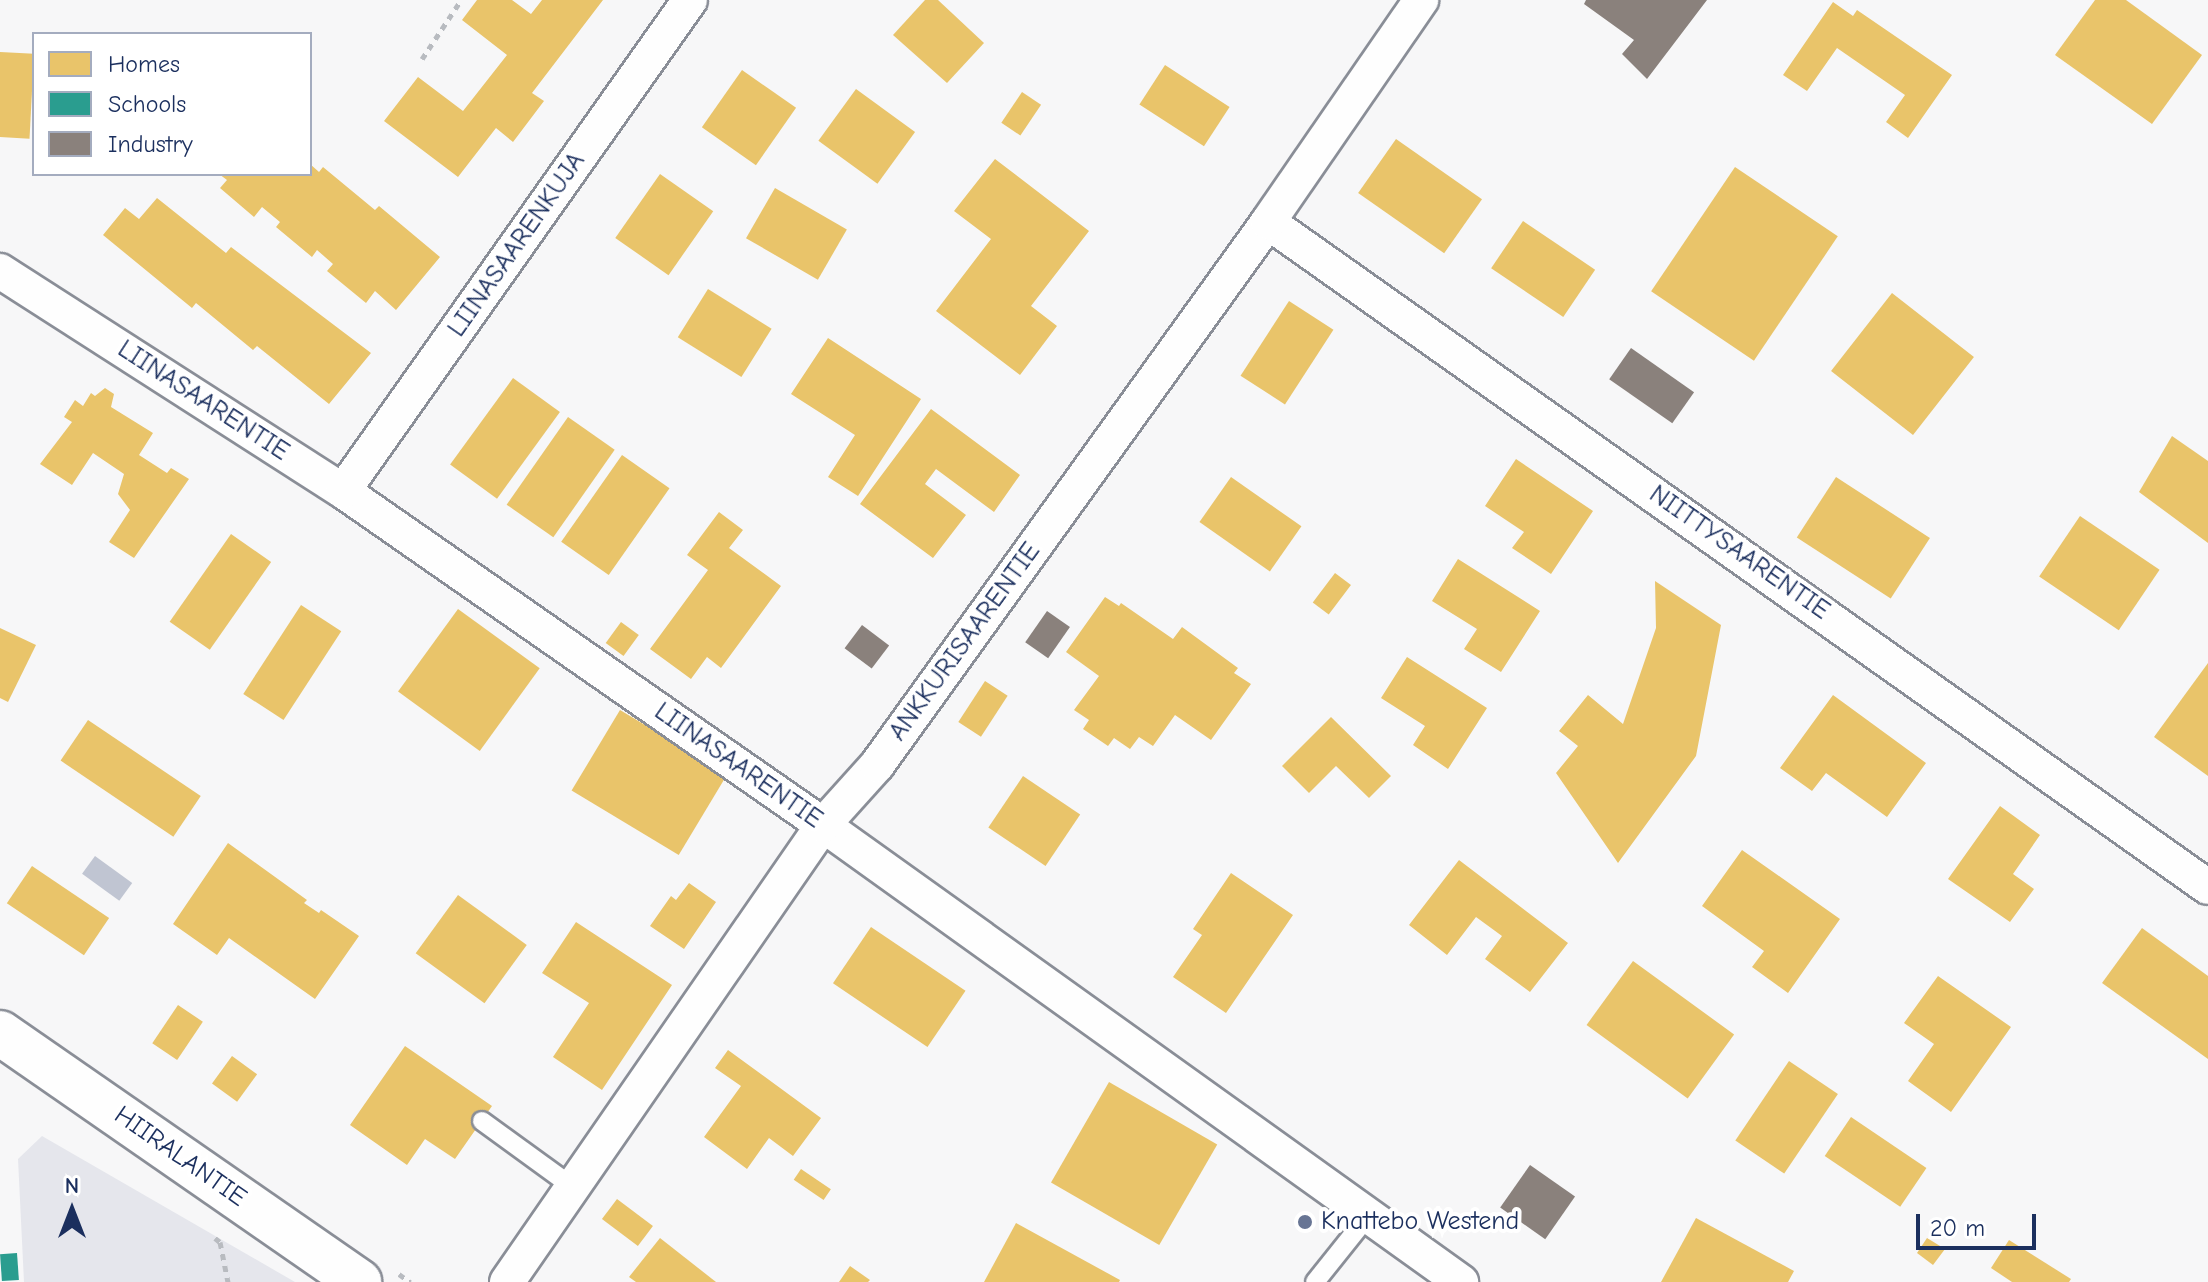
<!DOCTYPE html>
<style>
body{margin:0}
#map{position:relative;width:2208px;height:1282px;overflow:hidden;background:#f7f7f8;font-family:"Comic Neue",sans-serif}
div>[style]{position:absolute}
.green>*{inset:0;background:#e5e6ec}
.water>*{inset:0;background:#c0c5d2;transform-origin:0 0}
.homes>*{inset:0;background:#e9c46a;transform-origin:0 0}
.schools>*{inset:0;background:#2a9d8f;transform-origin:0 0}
.industry>*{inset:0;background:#8a817c;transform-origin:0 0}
.path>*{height:5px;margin-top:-2.5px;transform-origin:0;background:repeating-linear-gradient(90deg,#b8bbc0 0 6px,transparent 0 12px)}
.roads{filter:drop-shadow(2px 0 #8a8e97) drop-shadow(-2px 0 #8a8e97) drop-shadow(0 2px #8a8e97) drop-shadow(0 -2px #8a8e97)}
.lane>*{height:18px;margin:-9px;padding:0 9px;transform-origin:9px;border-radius:9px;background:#fefefe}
.street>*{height:34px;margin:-17px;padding:0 17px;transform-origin:17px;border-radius:17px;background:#fefefe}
.secondary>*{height:44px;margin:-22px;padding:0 22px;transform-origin:22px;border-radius:22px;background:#fefefe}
.dots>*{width:22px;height:22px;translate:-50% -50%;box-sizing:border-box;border:4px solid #fff;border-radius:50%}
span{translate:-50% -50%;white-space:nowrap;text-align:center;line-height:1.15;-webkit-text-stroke:8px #fff;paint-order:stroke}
.street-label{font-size:26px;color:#1b2f5e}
.poi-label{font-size:26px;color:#1b2f5e}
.left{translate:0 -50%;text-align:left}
.legend{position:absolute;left:32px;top:32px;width:280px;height:144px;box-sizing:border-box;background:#fff;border:2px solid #a4acbf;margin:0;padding:10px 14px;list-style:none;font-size:24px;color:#1b2f5e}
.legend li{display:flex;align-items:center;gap:16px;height:40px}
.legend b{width:40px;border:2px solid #a4acbf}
.north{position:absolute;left:32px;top:1170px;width:80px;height:80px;-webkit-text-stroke:6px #fff;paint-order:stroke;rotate:0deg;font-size:22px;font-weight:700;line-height:32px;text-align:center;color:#1b2f5e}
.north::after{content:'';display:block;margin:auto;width:28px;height:36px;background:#1b2f5e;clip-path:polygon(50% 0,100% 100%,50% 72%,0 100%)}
.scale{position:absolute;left:1916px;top:1214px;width:120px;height:36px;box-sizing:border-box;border:4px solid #1b2f5e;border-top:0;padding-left:10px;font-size:24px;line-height:28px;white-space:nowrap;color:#1b2f5e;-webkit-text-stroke:6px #fff;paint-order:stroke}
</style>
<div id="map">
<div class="green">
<i style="clip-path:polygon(42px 1136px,295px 1282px,24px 1282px,18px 1159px)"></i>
</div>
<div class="water">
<i style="left:95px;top:856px;width:46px;height:22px;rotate:36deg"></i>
</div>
<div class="homes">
<i style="clip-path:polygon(477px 0,512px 0,531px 14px,542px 0,603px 0,532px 93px,544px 101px,513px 142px,496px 128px,458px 177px,384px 121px,418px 77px,463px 111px,507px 55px,462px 20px)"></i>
<i style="clip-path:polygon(925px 0,938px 0,984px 43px,947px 83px,893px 35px)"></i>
<i style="clip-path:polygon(2095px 0,2126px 0,2202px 55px,2152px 124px,2055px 55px)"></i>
<i style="clip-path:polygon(1833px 2px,1853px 16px,1857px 10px,1952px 75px,1908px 138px,1886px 122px,1905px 95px,1837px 48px,1807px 91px,1783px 75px)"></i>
<i style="left:0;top:52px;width:34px;height:85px;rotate:3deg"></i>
<i style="left:1165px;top:65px;width:77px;height:47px;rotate:33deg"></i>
<i style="left:742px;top:70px;width:66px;height:70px;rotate:35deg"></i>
<i style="left:856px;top:89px;width:73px;height:64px;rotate:36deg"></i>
<i style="left:1022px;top:92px;width:23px;height:37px;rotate:34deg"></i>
<i style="left:1396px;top:139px;width:105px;height:66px;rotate:35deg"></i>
<i style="clip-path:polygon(995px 159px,1089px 231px,1031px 306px,1057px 326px,1020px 375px,936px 311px,991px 239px,954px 211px)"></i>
<i style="clip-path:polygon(310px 164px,319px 172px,323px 167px,375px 210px,379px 206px,440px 257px,396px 310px,375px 291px,366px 303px,327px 271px,333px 264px,317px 250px,312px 257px,276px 227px,280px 222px,262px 207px,254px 217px,220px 188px,227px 180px,219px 174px,310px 174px)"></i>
<i style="left:1735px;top:167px;width:124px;height:150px;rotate:34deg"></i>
<i style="left:660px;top:174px;width:65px;height:78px;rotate:35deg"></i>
<i style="left:775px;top:188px;width:83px;height:58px;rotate:30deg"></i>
<i style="clip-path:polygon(157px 198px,226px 253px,231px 247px,371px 353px,329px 404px,257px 346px,253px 350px,196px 303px,192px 308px,103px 235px,125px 208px,139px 219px)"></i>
<i style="left:1523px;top:221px;width:87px;height:57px;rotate:34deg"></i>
<i style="left:708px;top:289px;width:75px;height:57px;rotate:32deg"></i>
<i style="left:1892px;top:293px;width:104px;height:99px;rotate:38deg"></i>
<i style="left:1289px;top:301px;width:53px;height:89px;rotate:33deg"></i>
<i style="clip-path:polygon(828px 338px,921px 399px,858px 496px,828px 477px,855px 435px,791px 394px)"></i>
<i style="left:513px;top:378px;width:58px;height:107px;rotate:36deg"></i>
<i style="clip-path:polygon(105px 388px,114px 394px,111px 407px,153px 433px,139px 455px,167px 473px,171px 468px,189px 479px,134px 558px,109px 542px,130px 510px,118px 494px,124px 474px,93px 453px,72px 485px,40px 464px,72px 422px,64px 417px,75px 400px,83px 406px,91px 393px,95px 396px)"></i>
<i style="clip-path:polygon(931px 409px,1020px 475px,994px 512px,936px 469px,925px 484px,966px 515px,933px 558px,860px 504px)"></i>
<i style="left:568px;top:417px;width:57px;height:107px;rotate:35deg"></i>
<i style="clip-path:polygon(2172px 436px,2208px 461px,2208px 543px,2139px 492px)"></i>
<i style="left:622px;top:455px;width:58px;height:106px;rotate:35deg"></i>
<i style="clip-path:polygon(1516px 459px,1593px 511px,1551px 574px,1512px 548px,1524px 532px,1485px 506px)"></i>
<i style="left:1231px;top:477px;width:86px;height:55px;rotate:35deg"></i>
<i style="left:1836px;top:477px;width:112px;height:72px;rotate:33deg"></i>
<i style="clip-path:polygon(719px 512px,743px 530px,729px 548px,781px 586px,721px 668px,707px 657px,691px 679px,650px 649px,708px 570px,687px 555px)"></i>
<i style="left:2080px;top:516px;width:96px;height:73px;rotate:34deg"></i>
<i style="left:231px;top:534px;width:49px;height:107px;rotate:35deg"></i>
<i style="clip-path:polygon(1458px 559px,1540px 611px,1501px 672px,1464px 649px,1477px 629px,1432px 601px)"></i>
<i style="left:1335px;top:573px;width:20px;height:37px;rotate:37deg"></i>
<i style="clip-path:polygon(1655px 581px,1721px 625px,1696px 756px,1618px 863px,1556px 773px,1578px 746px,1559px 731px,1588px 695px,1623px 724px,1656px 628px)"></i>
<i style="clip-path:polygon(1105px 597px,1119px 606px,1121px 603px,1173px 639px,1182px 627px,1238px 668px,1234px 673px,1251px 684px,1211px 740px,1175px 715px,1153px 746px,1139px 737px,1130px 749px,1114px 738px,1108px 746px,1083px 729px,1089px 720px,1074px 710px,1099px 676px,1066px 652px)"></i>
<i style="left:301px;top:605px;width:48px;height:106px;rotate:33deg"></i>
<i style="left:458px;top:609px;width:101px;height:102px;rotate:36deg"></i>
<i style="left:621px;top:622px;width:22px;height:26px;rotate:36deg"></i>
<i style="clip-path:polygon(0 628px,36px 645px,8px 702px,0 698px)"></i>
<i style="clip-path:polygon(1407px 657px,1487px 708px,1448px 769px,1413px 745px,1425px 726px,1381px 698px)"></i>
<i style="clip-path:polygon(2208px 663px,2208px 776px,2154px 737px)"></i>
<i style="left:985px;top:681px;width:27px;height:49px;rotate:33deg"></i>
<i style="clip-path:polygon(1833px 695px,1926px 763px,1887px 817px,1826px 773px,1812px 791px,1780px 768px)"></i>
<i style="left:620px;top:710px;width:125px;height:94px;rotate:31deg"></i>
<i style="clip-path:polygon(1331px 717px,1391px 776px,1369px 798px,1336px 766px,1309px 793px,1282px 766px)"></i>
<i style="left:88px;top:720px;width:136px;height:49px;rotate:34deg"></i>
<i style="left:1023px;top:776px;width:69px;height:62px;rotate:34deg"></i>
<i style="clip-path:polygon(2000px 806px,2040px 835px,2013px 874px,2034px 889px,2010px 922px,1948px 879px)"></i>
<i style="clip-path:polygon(228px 843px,307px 900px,304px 903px,319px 913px,321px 910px,359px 936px,315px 999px,229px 938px,217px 955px,173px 924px)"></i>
<i style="clip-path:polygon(1742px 850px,1840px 919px,1788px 993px,1752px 967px,1764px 951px,1702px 906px)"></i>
<i style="clip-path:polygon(1459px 860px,1568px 943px,1530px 992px,1485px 959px,1502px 936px,1476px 917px,1447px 955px,1409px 925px)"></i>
<i style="left:32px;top:866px;width:93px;height:45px;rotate:34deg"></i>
<i style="clip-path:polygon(1231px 873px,1293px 915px,1226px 1013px,1173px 977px,1202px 935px,1193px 929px)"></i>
<i style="clip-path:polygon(689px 883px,716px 902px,684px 949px,650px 926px,671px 896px,676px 900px)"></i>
<i style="left:458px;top:895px;width:85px;height:72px;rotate:36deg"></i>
<i style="clip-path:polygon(576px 922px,672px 985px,602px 1090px,553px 1057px,589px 1003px,542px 973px)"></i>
<i style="left:871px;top:927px;width:114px;height:68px;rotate:34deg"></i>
<i style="clip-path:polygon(2142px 928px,2208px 976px,2208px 1059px,2102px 983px)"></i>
<i style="left:1633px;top:961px;width:125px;height:79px;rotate:36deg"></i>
<i style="clip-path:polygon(1938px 976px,2011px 1027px,1951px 1112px,1908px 1081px,1934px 1044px,1904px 1023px)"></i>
<i style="left:178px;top:1005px;width:30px;height:46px;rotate:34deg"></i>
<i style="clip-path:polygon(405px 1046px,492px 1106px,455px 1159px,425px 1139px,407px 1165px,350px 1125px)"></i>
<i style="clip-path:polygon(728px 1050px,821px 1118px,793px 1156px,769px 1138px,747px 1169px,704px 1137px,741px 1086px,715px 1068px)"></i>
<i style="left:232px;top:1056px;width:31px;height:34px;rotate:36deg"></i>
<i style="left:1789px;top:1061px;width:59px;height:96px;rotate:34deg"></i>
<i style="left:1109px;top:1082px;width:125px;height:116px;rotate:30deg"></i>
<i style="left:1851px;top:1117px;width:91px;height:47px;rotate:34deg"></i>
<i style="left:801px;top:1169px;width:36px;height:13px;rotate:34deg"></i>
<i style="left:617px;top:1199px;width:45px;height:25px;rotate:37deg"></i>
<i style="clip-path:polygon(1696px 1218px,1794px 1271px,1788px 1282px,1661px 1282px)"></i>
<i style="clip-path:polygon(1016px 1223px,1120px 1280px,1119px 1282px,984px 1282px)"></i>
<i style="clip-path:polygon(660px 1238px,716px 1282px,636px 1282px,629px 1277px)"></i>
<i style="clip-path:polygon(1927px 1238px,1945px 1249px,1933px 1265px,1917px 1253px)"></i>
<i style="clip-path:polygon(2009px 1240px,2071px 1279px,2069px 1282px,2012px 1282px,1991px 1268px)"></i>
<i style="clip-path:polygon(850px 1266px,870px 1280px,868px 1282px,839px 1282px)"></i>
</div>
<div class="schools">
<i style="left:17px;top:1253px;width:27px;height:17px;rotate:86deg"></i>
</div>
<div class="industry">
<i style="clip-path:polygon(1586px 0,1707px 0,1647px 79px,1622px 54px,1634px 40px,1584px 4px)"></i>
<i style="left:1631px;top:348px;width:77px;height:38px;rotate:35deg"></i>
<i style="left:1047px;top:611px;width:28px;height:38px;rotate:35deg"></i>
<i style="left:862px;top:625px;width:34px;height:29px;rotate:37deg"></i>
<i style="left:1530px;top:1165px;width:55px;height:52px;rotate:35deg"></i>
</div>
<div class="path">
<i style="left:422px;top:59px;width:71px;rotate:-56.5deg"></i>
<i style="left:215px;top:1238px;width:6px;rotate:39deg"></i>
<i style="left:220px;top:1242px;width:41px;rotate:78.7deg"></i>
<i style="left:399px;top:1274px;width:14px;rotate:36deg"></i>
</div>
<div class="roads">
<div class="lane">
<i style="left:482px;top:1121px;width:112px;rotate:36deg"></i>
<i style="left:1315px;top:1282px;width:83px;rotate:-51.3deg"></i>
</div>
<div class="street">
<i style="left:1268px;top:222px;width:1151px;rotate:35.28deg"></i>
<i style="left:0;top:271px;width:407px;rotate:32.7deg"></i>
<i style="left:343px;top:491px;width:585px;rotate:34.83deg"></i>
<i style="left:823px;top:825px;width:785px;rotate:35.61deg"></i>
<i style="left:343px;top:491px;width:601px;rotate:-54.75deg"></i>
<i style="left:507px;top:1282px;width:556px;rotate:-55.34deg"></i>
<i style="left:823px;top:825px;width:81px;rotate:-48deg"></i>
<i style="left:877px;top:765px;width:669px;rotate:-54.24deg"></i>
<i style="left:1268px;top:222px;width:270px;rotate:-55.4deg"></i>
</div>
<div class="secondary">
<i style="left:0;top:1033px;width:437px;rotate:34.7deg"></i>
</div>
</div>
<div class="dots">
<i style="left:1305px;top:1222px;background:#687594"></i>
</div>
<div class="street-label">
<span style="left:517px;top:245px;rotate:-55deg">LIINASAARENKUJA</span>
<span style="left:203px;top:401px;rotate:33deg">LIINASAARENTIE</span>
<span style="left:1739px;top:553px;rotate:35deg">NIITTYSAARENTIE</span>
<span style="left:965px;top:642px;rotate:-54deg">ANKKURISAARENTIE</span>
<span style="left:738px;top:766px;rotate:35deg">LIINASAARENTIE</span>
<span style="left:180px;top:1157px;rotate:35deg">HIIRALANTIE</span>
</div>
<div class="poi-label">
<span class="left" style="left:1321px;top:1222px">Knattebo Westend</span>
</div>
<ul class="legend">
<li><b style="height:22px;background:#e9c46a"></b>Homes</li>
<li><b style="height:22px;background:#2a9d8f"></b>Schools</li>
<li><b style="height:22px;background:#8a817c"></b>Industry</li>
</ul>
<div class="north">N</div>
<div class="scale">20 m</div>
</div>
